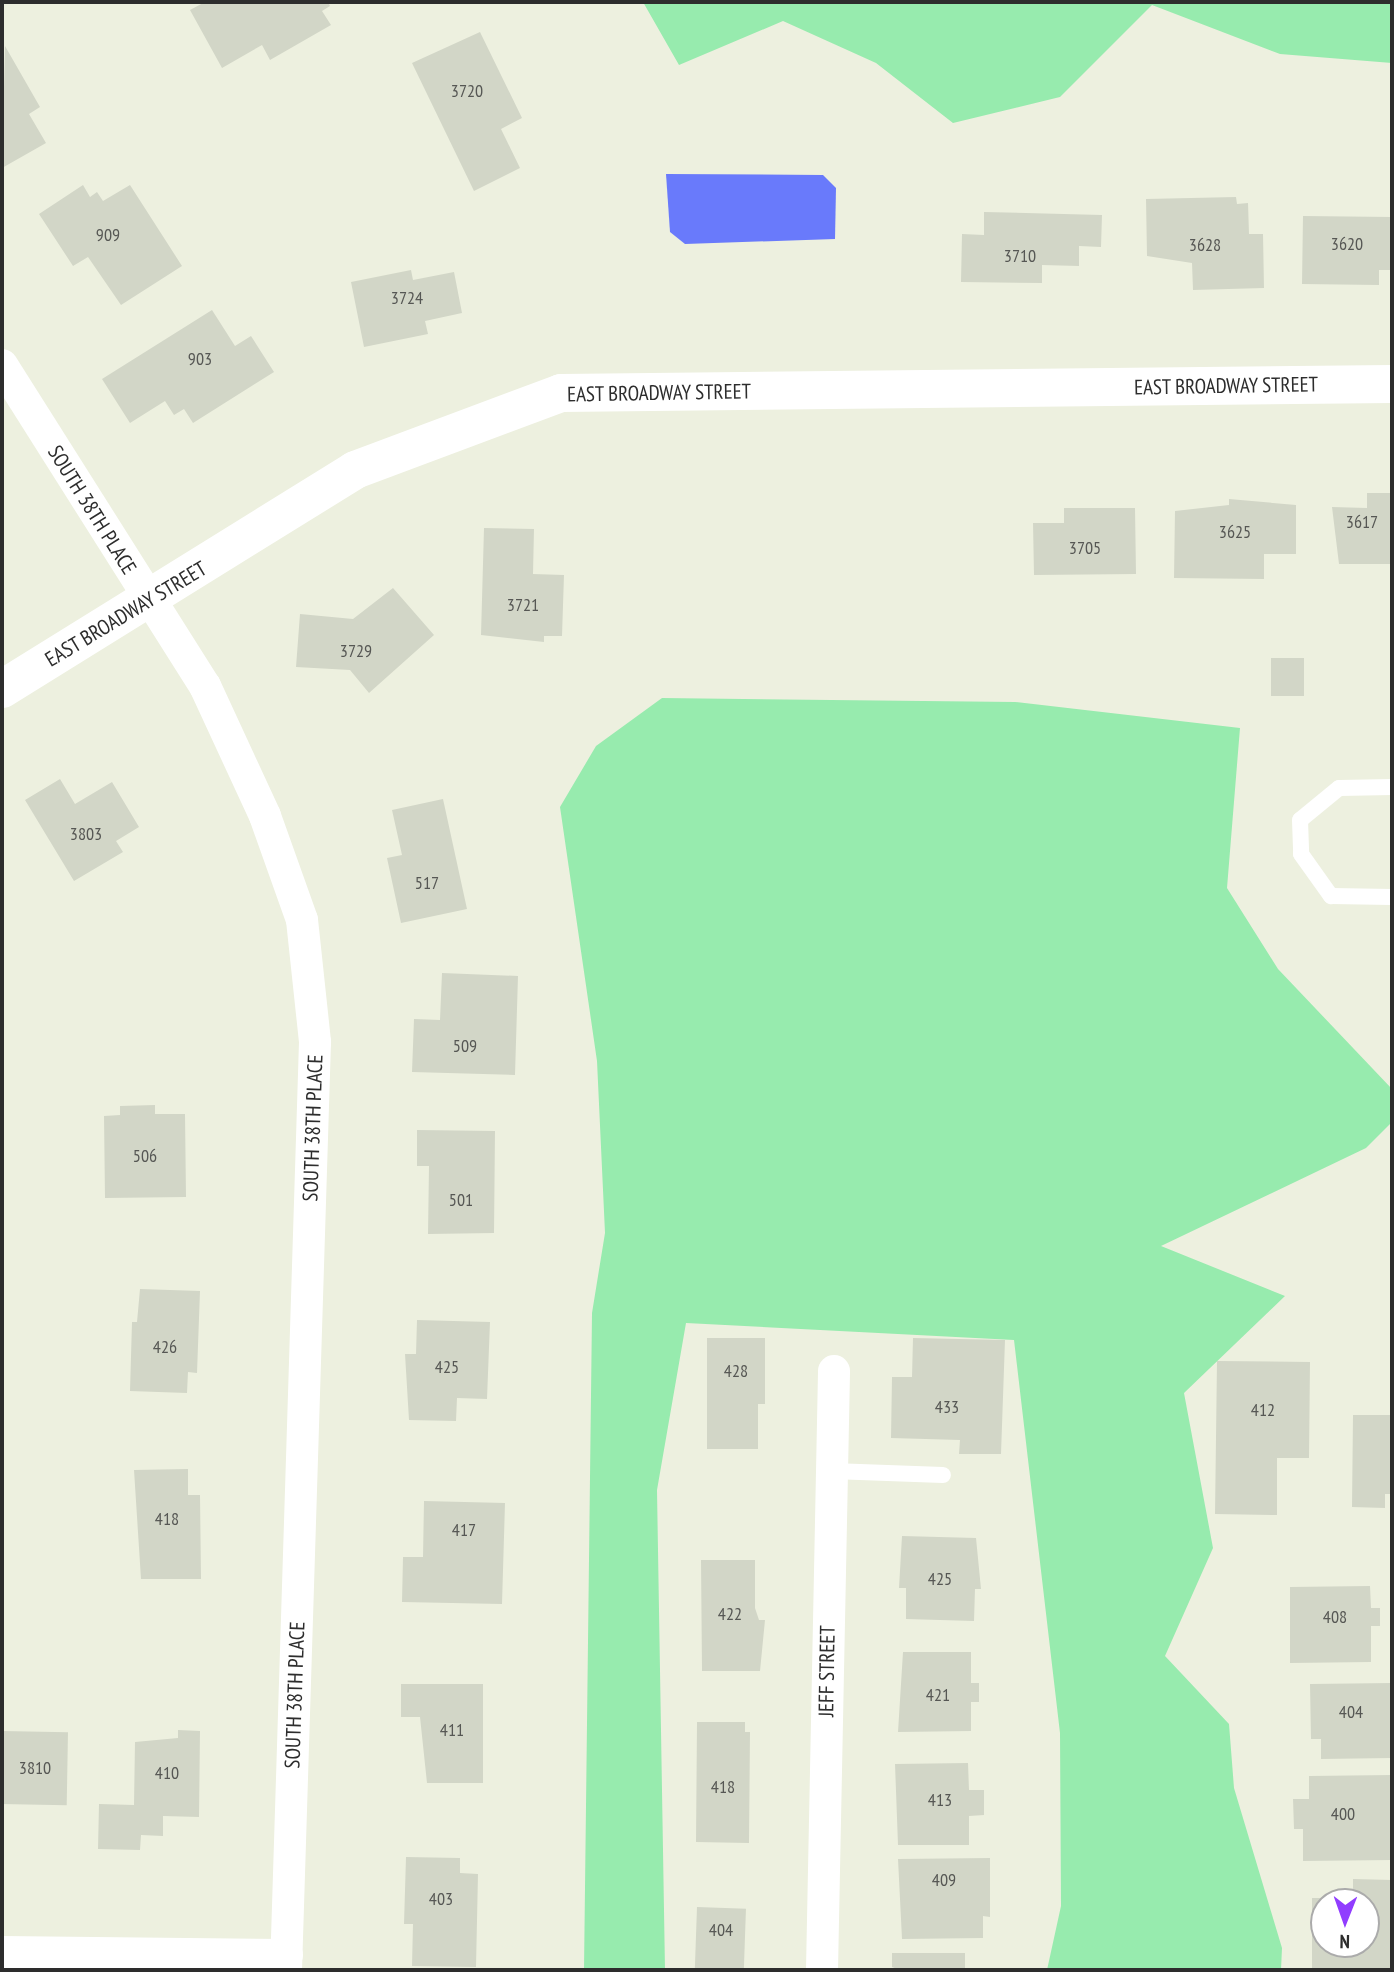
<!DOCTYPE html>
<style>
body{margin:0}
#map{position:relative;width:1394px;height:1972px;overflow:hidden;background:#edf0df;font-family:"PT Sans Narrow",sans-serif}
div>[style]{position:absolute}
.green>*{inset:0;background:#97ebae}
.water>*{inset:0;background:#697afb}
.building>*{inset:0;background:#d2d6c7;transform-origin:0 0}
.service>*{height:16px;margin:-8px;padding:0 8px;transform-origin:8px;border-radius:8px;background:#fff}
.minor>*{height:32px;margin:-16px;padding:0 16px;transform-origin:16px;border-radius:16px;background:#fff}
.tertiary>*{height:38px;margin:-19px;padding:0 19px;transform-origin:19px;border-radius:19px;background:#fff}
span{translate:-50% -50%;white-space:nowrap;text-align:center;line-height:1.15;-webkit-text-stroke:7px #fff;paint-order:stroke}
.number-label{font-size:18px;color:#565754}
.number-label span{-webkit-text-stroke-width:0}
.street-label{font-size:21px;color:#2d2d2d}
.frame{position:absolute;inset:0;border:4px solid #2d2d2d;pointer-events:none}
.north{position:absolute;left:1310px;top:1888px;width:70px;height:70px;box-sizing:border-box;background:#fff;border:2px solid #ababab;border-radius:50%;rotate:181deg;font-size:19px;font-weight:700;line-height:28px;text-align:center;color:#2d2d2d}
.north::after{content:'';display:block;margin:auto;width:24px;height:32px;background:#913dff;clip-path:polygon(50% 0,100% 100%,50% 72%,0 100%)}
</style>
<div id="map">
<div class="green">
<i style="clip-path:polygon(643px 2px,1392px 2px,1392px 63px,1280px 54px,1152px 5px,1060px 97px,953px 123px,876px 63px,783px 21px,679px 65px)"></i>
<i style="clip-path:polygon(662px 698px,1015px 702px,1240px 728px,1227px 888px,1278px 969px,1392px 1089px,1392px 1122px,1366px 1148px,1161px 1246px,1285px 1296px,1184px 1393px,1213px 1548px,1165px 1656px,1229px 1724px,1234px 1788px,1282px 1948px,1281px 1970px,1047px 1970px,1061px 1906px,1060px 1733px,1014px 1340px,686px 1323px,657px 1490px,665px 1970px,584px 1970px,592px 1313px,605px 1233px,597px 1061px,560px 807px,596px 746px)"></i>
</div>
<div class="water">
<i style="clip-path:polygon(666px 174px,823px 175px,836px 188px,835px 239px,685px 244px,670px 232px)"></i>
</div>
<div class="building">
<i style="clip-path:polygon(205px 2px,328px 2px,330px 6px,322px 11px,331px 25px,270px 60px,262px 45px,222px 68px,190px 10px)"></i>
<i style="clip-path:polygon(480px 32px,522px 118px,501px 129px,520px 168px,474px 191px,412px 63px)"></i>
<i style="clip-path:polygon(5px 46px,40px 107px,29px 114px,46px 143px,2px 168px)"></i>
<i style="clip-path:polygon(83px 185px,90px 197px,97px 192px,103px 201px,130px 185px,182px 266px,121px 305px,88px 257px,73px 266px,39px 214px)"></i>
<i style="clip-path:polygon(1236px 197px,1237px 204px,1248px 203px,1249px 234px,1263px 234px,1264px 288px,1193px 290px,1192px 263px,1147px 256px,1146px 199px)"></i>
<i style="clip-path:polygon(984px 212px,1102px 215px,1101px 247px,1079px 246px,1079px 266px,1042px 265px,1042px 283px,961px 282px,962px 234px,984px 235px)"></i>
<i style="clip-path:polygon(1303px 216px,1392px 217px,1392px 270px,1379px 270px,1379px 285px,1302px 284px)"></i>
<i style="clip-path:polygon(411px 270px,413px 280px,454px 272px,462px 313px,425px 321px,428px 334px,364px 347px,351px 282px)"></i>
<i style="clip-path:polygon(212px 310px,235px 346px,251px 336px,274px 372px,193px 423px,184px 409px,174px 415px,165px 401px,130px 423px,102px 379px)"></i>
<i style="clip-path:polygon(1367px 493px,1392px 493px,1392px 564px,1339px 564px,1332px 507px,1367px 508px)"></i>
<i style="clip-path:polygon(1229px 499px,1296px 505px,1296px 554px,1264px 554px,1264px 579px,1174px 578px,1175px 511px,1229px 505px)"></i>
<i style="clip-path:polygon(1064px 508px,1135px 508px,1136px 574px,1034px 575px,1033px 523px,1064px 523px)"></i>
<i style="clip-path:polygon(484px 528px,534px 529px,533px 574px,564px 575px,562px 636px,544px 636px,544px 642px,481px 635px)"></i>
<i style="clip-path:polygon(393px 588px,434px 635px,369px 693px,350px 670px,296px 667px,300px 614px,353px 619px)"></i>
<i style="left:1271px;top:658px;width:33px;height:38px"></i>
<i style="clip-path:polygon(60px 779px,75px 804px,112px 782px,139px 827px,116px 841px,123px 852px,74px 881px,25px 800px)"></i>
<i style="clip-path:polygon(443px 799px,467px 909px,401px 923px,387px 858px,402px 855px,392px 810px)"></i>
<i style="clip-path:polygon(442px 973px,518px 976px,515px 1075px,412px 1072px,414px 1019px,440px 1020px)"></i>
<i style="clip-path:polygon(155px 1105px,155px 1114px,185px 1114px,186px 1197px,105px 1198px,104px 1116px,120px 1115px,120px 1106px)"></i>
<i style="clip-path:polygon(417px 1130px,495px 1131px,494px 1233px,428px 1234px,429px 1166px,417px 1166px)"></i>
<i style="clip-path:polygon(140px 1289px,200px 1291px,197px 1373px,188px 1372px,187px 1393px,130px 1391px,132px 1322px,137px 1322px)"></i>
<i style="clip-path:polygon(417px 1320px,490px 1322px,487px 1399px,457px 1398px,456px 1421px,409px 1420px,405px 1354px,416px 1354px)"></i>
<i style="clip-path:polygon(707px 1338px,765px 1338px,765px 1404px,758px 1404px,758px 1449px,707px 1449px)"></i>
<i style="clip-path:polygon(913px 1338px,1005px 1340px,1001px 1454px,959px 1454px,960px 1440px,891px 1438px,892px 1377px,912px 1377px)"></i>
<i style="clip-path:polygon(1217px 1361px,1310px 1362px,1309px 1458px,1277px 1458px,1277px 1515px,1215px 1514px)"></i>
<i style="clip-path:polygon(1353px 1415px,1392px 1415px,1392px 1494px,1385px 1494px,1385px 1508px,1352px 1507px)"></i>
<i style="clip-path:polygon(188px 1469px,188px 1495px,200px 1495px,201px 1579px,141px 1579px,134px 1470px)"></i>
<i style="clip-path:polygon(424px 1501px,505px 1503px,502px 1604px,402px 1602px,403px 1557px,423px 1557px)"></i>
<i style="clip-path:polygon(902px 1536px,976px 1538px,981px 1589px,975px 1589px,974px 1621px,906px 1619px,906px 1588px,899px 1588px)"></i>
<i style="clip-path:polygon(701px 1560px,755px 1560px,755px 1608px,759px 1620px,765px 1620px,760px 1671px,702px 1671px)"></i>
<i style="clip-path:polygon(1370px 1586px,1371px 1608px,1380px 1608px,1380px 1626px,1371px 1626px,1371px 1662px,1290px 1663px,1290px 1587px)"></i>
<i style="clip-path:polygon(903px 1652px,971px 1652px,971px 1683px,979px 1683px,979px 1702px,971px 1702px,971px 1731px,898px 1732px)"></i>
<i style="clip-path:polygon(1392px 1683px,1392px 1758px,1321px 1759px,1321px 1739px,1311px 1739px,1310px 1684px)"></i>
<i style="clip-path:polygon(401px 1684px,483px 1684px,483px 1783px,427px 1783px,420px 1717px,401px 1717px)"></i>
<i style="clip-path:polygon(697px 1722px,745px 1722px,745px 1732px,750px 1732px,749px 1843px,696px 1842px)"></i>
<i style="clip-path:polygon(178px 1730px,200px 1731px,199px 1817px,163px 1816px,163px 1836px,141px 1835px,140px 1850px,98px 1849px,99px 1804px,134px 1805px,135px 1742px,178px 1738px)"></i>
<i style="left:2px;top:1731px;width:66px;height:73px;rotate:1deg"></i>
<i style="clip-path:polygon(968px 1763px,969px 1790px,984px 1790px,984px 1815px,969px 1816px,969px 1845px,898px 1845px,895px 1764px)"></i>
<i style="clip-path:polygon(1392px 1775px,1392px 1860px,1303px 1861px,1303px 1829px,1294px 1829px,1293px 1799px,1309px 1799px,1309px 1776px)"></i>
<i style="clip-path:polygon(406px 1857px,460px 1858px,460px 1873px,478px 1874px,476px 1967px,412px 1966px,413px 1924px,404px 1924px)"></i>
<i style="clip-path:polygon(990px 1858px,990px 1917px,983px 1916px,983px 1938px,902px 1939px,898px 1859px)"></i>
<i style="clip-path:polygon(evenodd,1353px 1879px,1392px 1880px,1392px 1970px,1312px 1970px,1312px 1898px,1353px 1898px,1353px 1879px,1324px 1902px,1366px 1902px,1366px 1944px,1324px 1944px,1324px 1902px)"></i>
<i style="left:697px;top:1907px;width:49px;height:63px;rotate:2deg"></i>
<i style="clip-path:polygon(892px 1953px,965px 1953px,965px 1970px,900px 1970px,892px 1967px)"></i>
</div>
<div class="service">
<i style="left:1392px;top:787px;width:53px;rotate:178.9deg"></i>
<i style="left:1339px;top:788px;width:50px;rotate:140.6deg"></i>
<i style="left:1300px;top:820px;width:34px;rotate:88deg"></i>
<i style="left:1301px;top:854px;width:52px;rotate:54.5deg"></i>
<i style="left:1331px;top:896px;width:61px;rotate:0.9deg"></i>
<i style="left:832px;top:1471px;width:111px;rotate:2.1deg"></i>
</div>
<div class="minor">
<i style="left:2px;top:365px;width:380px;rotate:57.7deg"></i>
<i style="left:205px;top:686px;width:143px;rotate:65.2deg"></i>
<i style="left:265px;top:816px;width:110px;rotate:70.4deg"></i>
<i style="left:302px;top:920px;width:123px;rotate:83.9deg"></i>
<i style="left:315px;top:1042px;width:928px;rotate:91.79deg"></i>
<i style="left:2px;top:1952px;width:285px;rotate:0.6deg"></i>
<i style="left:822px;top:1970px;width:599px;rotate:-88.85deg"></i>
</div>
<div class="tertiary">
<i style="left:2px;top:689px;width:415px;rotate:-31.8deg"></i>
<i style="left:355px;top:470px;width:220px;rotate:-20.5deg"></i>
<i style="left:561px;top:393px;width:831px;rotate:-0.62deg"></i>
</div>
<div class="number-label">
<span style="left:467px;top:91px">3720</span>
<span style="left:108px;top:235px">909</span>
<span style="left:1347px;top:244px">3620</span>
<span style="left:1205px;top:245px">3628</span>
<span style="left:1020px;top:256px">3710</span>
<span style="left:407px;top:298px">3724</span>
<span style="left:200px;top:359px">903</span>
<span style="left:1362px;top:522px">3617</span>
<span style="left:1235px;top:532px">3625</span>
<span style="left:1085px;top:548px">3705</span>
<span style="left:523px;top:605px">3721</span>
<span style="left:356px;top:651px">3729</span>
<span style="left:86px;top:834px">3803</span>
<span style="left:427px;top:883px">517</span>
<span style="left:465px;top:1046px">509</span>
<span style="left:145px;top:1156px">506</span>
<span style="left:461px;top:1200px">501</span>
<span style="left:165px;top:1347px">426</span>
<span style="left:447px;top:1367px">425</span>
<span style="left:736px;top:1371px">428</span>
<span style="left:947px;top:1407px">433</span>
<span style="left:1263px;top:1410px">412</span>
<span style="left:167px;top:1519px">418</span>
<span style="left:464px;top:1530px">417</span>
<span style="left:940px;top:1579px">425</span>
<span style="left:730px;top:1614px">422</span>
<span style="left:1335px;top:1617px">408</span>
<span style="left:938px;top:1695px">421</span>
<span style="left:1351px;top:1712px">404</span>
<span style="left:452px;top:1730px">411</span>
<span style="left:35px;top:1768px">3810</span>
<span style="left:167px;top:1773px">410</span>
<span style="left:723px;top:1787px">418</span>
<span style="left:940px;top:1800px">413</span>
<span style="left:1343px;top:1814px">400</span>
<span style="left:944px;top:1880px">409</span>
<span style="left:441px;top:1899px">403</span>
<span style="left:721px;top:1930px">404</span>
</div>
<div class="street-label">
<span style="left:1226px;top:386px;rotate:-1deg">EAST BROADWAY STREET</span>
<span style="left:659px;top:393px;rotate:-1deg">EAST BROADWAY STREET</span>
<span style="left:92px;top:510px;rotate:58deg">SOUTH 38TH PLACE</span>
<span style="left:126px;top:614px;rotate:-31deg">EAST BROADWAY STREET</span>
<span style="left:313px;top:1128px;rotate:-88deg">SOUTH 38TH PLACE</span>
<span style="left:827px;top:1671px;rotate:-89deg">JEFF STREET</span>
<span style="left:295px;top:1695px;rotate:-88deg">SOUTH 38TH PLACE</span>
</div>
<div class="frame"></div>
<div class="north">N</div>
</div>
